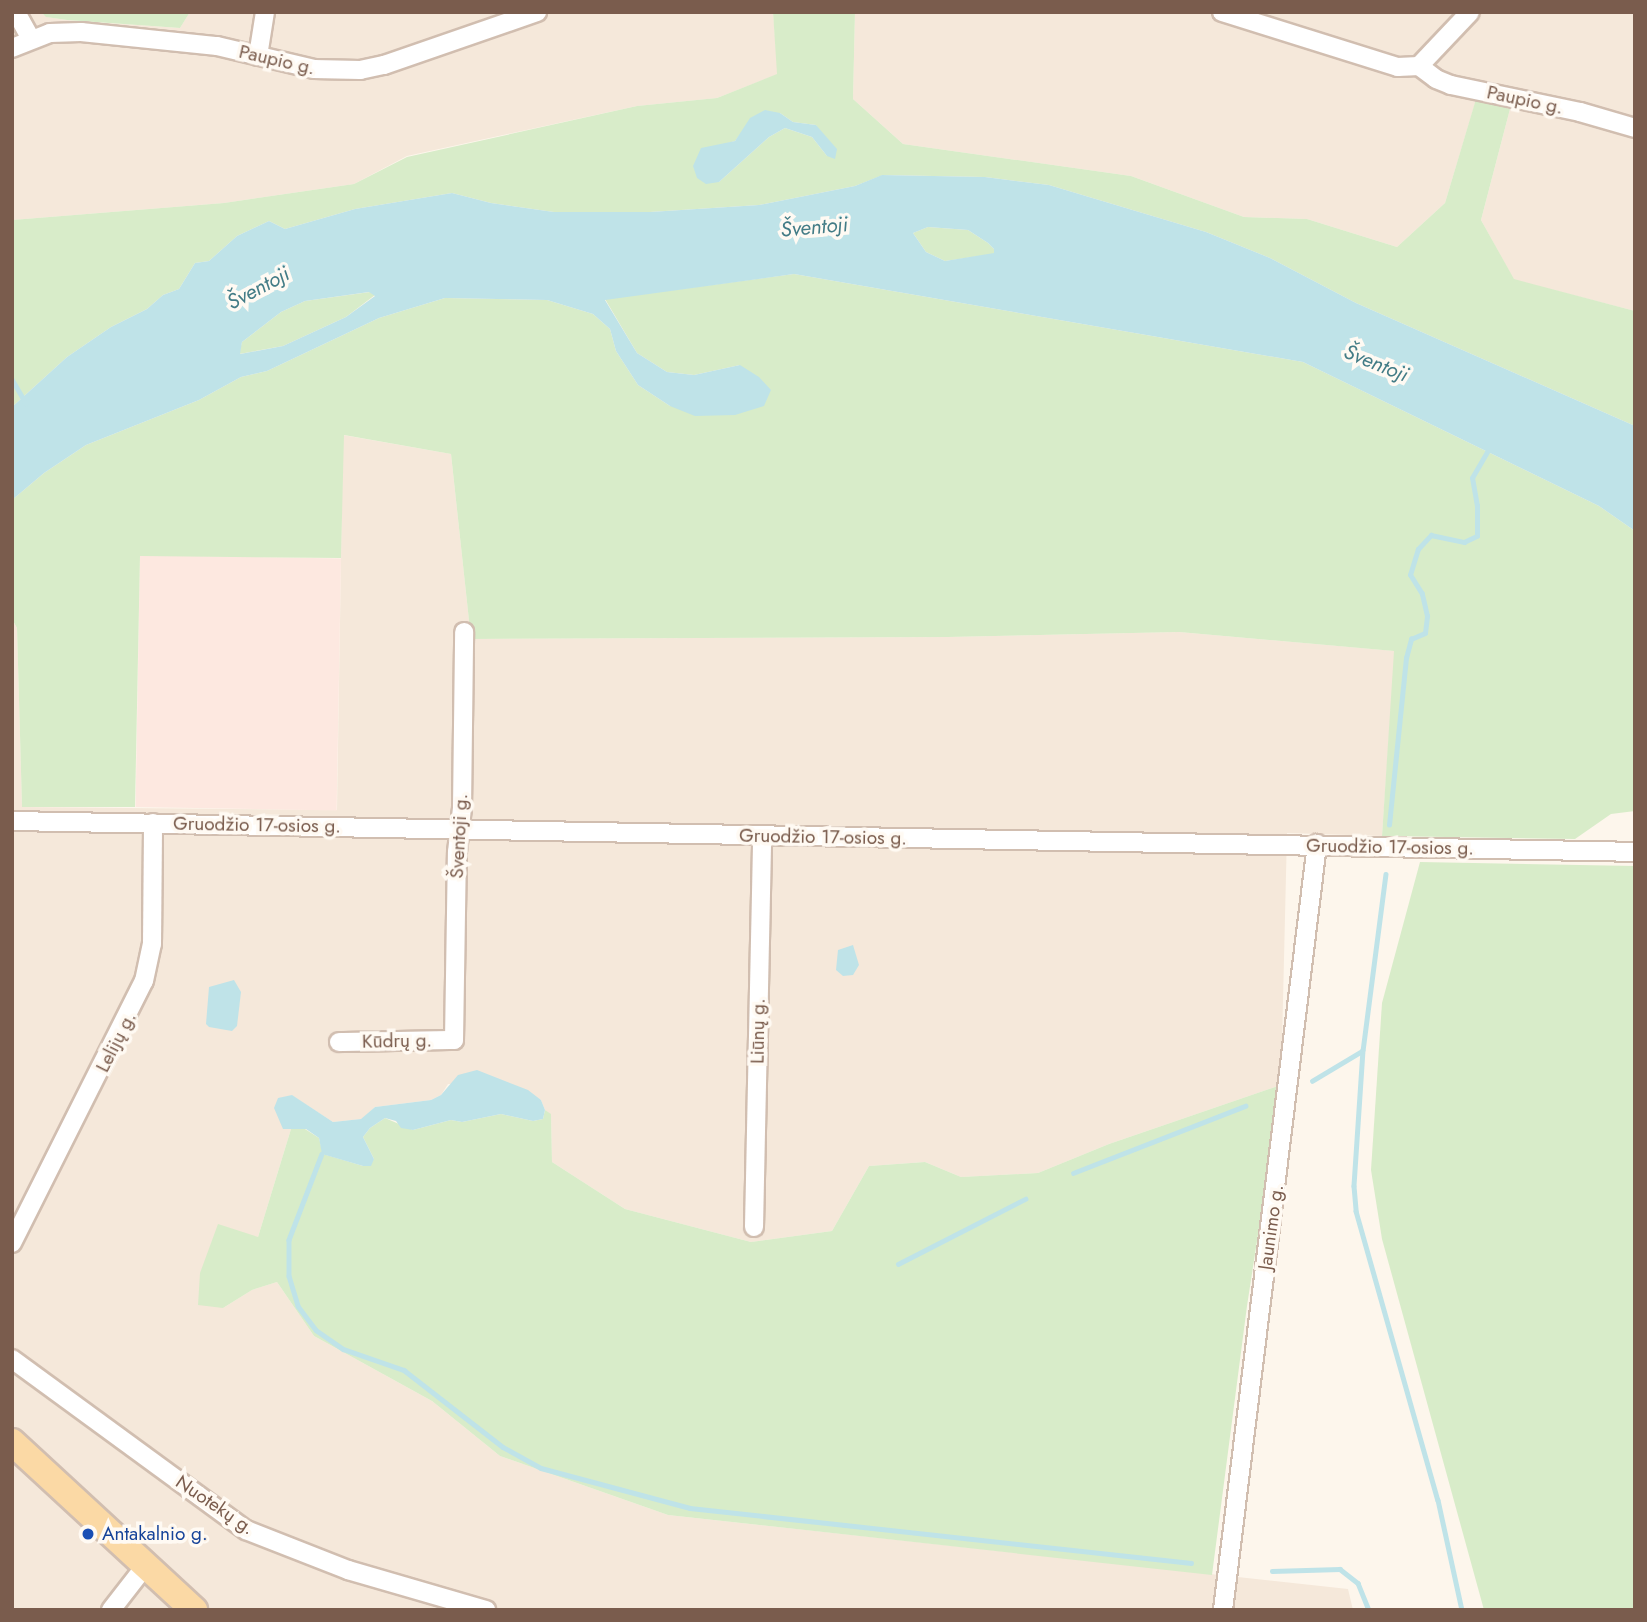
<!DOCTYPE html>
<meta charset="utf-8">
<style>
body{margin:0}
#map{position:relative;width:1647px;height:1622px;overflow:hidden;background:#fdf6ec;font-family:Jost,sans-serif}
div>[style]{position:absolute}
.residential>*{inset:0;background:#f5e8da}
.commercial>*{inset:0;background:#fde8e0;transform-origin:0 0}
.green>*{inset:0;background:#d8ecc9}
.water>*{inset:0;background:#bfe3e8}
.stream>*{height:4.5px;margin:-2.25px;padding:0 2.25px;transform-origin:2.25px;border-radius:2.25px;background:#bfe3e8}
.roads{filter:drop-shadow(2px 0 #d1beb0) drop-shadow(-2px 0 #d1beb0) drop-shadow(0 2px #d1beb0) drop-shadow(0 -2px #d1beb0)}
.street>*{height:18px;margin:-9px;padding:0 9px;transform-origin:9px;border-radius:9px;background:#fff}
.primary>*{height:26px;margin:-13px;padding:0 13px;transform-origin:13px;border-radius:13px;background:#fbd9a5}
.dots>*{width:19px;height:19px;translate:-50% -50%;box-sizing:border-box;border:4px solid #fffaf3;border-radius:50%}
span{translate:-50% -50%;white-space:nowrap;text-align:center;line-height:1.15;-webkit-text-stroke:7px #fffaf3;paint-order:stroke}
.street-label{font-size:19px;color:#7a5c4d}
.transit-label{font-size:19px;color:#164399}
.left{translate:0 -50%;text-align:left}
.water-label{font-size:21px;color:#437c86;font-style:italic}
.frame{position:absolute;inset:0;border:14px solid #7a5c4d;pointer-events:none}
</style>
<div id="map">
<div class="residential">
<i style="clip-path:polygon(12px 12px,40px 12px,47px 17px,67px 20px,180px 28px,190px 12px,773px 12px,778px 74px,717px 98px,637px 106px,407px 156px,354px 184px,224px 203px,12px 220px)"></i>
<i style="clip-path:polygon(855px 12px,1635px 12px,1635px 311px,1514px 280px,1481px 220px,1510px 109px,1476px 100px,1445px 203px,1397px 247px,1307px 219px,1244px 217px,1131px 176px,903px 144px,853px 99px)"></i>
<i style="clip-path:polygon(343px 435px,451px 454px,471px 639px,948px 637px,1179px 632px,1395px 651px,1382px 836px,1287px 833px,1281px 1085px,1109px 1144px,1038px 1173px,961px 1177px,925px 1162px,869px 1166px,832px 1231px,751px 1242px,625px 1209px,552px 1162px,551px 1115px,545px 1110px,541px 1100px,512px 1085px,448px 1084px,441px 1095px,431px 1100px,375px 1107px,362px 1119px,333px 1122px,291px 1095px,283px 1129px,291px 1129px,258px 1237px,223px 1308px,252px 1290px,277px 1282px,314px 1336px,432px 1401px,500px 1456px,668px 1515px,1348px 1589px,1353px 1610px,206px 1610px,12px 1431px,12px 619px,17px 628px,22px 807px,337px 810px)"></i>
<i style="clip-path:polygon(12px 1452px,183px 1610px,12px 1610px)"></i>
</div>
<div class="commercial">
<i style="left:140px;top:555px;width:201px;height:252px;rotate:1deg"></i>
</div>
<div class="green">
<i style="clip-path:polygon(41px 12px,190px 12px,180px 28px,67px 20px,46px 17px)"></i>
<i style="clip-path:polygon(evenodd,773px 12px,855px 12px,853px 99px,903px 144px,1131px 176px,1244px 217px,1307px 219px,1397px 247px,1445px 203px,1476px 99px,1510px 109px,1481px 220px,1514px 279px,1635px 311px,1635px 426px,1356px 303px,1270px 258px,1206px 232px,1049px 185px,985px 177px,883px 175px,855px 186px,759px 205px,650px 212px,554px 212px,491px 203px,452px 193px,355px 209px,285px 229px,269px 221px,237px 236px,209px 261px,195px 263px,179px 289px,163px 295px,147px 309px,111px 327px,67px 357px,12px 407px,12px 220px,224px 203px,354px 184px,407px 157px,637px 106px,717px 98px,777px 74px,773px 12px,780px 113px,793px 122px,816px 125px,827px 156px,812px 137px,785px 128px,769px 137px,719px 182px,725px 144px,735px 141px,742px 132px,780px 113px)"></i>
<i style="clip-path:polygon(928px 227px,968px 230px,988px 243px,994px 249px,994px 254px,945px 261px,926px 252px,913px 233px)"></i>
<i style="clip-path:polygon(794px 274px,1303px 362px,1599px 506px,1635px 531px,1635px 811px,1611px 814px,1575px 839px,1382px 836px,1394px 651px,1179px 632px,948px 637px,471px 639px,451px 454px,344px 435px,341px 558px,140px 556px,135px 807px,22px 807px,17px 628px,12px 619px,12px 500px,44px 473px,86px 445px,199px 400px,241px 377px,267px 371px,379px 318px,445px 298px,547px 300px,593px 314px,610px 329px,616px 351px,638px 385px,670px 406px,740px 365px,694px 375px,667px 372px,637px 353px,605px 299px)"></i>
<i style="clip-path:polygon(370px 292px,375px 295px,346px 317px,283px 346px,239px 354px,242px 342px,281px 312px,305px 301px)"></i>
<i style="clip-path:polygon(1420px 862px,1635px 866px,1635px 1610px,1484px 1610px,1382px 1239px,1371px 1170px,1382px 1003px)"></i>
<i style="clip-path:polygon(1281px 1085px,1247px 1306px,1212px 1575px,668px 1515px,500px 1456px,432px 1401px,314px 1336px,277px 1282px,252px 1290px,223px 1308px,198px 1305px,200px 1273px,218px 1224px,258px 1237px,291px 1129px,296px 1127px,305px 1129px,319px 1138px,323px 1154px,363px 1166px,374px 1159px,363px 1137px,370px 1128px,385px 1118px,413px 1130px,451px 1120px,462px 1122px,501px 1114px,533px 1121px,543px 1119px,545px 1110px,551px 1114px,552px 1162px,625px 1209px,751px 1242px,832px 1231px,869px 1166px,925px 1162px,961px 1177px,1038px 1173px,1109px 1144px)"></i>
</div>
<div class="water">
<i style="clip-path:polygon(765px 110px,780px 113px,793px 122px,816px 125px,837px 149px,835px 159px,827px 156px,812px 137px,785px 128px,769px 137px,719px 182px,706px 184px,697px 178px,693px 166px,701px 148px,735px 141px,750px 118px)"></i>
<i style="clip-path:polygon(evenodd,882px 175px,985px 177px,1049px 185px,1206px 232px,1270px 258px,1356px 303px,1635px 426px,1635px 531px,1599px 506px,1303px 362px,794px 274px,605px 300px,637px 353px,667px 372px,694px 375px,740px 365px,759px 377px,771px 390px,764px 406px,735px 415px,695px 416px,670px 406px,638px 385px,616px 351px,610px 329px,593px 314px,547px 300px,445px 298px,379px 318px,267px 371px,241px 377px,199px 400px,86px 445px,44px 473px,12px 500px,12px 407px,67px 357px,111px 327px,147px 309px,163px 295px,179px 289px,195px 263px,209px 261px,237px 236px,269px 221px,285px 229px,355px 209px,452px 193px,491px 203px,554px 212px,650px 212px,759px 205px,855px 186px,882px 175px,928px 227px,968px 230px,988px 243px,994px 249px,994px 253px,945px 261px,926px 252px,913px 233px,928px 227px,882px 175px,369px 292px,375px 296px,346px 317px,283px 346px,240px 354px,242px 342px,281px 312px,305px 301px,369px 292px)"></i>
<i style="clip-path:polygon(853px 945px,859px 965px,853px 975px,843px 976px,836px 970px,838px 950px)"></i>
<i style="clip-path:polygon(234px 980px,241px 992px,237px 1026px,232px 1031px,209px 1027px,206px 1024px,209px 987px)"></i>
<i style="clip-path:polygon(477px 1070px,528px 1090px,541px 1100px,545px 1110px,543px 1119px,533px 1121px,501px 1114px,462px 1122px,451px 1120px,413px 1130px,401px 1128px,396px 1121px,385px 1118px,370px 1128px,363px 1137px,374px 1159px,371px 1166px,363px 1166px,322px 1154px,319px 1138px,306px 1129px,283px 1129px,274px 1108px,278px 1098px,292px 1095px,333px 1122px,361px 1119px,375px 1107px,431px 1100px,441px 1095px,458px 1075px)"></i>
</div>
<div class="stream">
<i style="left:12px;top:379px;width:28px;rotate:60deg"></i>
<i style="left:1389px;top:825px;width:168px;rotate:-84.2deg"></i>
<i style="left:1406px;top:658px;width:20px;rotate:-75deg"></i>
<i style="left:1411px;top:639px;width:15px;rotate:-23deg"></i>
<i style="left:1425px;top:633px;width:17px;rotate:-83deg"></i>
<i style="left:1427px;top:616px;width:23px;rotate:-103deg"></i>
<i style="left:1422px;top:594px;width:22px;rotate:-122deg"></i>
<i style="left:1410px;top:575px;width:27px;rotate:-73deg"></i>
<i style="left:1418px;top:549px;width:19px;rotate:-47deg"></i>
<i style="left:1431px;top:535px;width:34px;rotate:12deg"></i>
<i style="left:1464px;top:542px;width:14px;rotate:-25deg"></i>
<i style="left:1477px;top:536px;width:30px;rotate:-90deg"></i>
<i style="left:1477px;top:506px;width:28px;rotate:-100deg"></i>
<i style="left:1472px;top:478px;width:30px;rotate:-60deg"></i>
<i style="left:1386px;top:874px;width:177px;rotate:97.4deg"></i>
<i style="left:1363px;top:1050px;width:136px;rotate:93.8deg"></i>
<i style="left:1354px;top:1186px;width:25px;rotate:85deg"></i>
<i style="left:1356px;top:1211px;width:300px;rotate:74.2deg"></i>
<i style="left:1438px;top:1500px;width:113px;rotate:77.7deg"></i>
<i style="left:1312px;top:1081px;width:58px;rotate:-31deg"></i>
<i style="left:322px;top:1154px;width:92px;rotate:111deg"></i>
<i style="left:289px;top:1240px;width:36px;rotate:90deg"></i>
<i style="left:289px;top:1276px;width:31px;rotate:73deg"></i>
<i style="left:298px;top:1306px;width:30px;rotate:53deg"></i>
<i style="left:316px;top:1330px;width:33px;rotate:35deg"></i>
<i style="left:343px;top:1349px;width:65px;rotate:19deg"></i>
<i style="left:404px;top:1370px;width:125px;rotate:37.9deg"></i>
<i style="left:503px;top:1447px;width:43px;rotate:28.9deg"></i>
<i style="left:541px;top:1468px;width:154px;rotate:15deg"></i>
<i style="left:690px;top:1508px;width:504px;rotate:6.26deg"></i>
<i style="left:1073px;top:1173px;width:185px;rotate:-21.3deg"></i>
<i style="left:898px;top:1264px;width:143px;rotate:-27.1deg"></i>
<i style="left:1272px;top:1571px;width:68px;rotate:-1.7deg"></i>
<i style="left:1340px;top:1569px;width:23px;rotate:38deg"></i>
<i style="left:1358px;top:1583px;width:29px;rotate:68deg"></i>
</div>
<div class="roads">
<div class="street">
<i style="left:16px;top:12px;width:31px;rotate:61deg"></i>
<i style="left:1222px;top:12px;width:184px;rotate:17.4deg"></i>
<i style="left:1398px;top:67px;width:21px;rotate:-3deg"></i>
<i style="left:1419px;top:66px;width:21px;rotate:37deg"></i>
<i style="left:1436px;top:79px;width:16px;rotate:22deg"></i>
<i style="left:1451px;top:85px;width:132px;rotate:11.8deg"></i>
<i style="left:1580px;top:112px;width:57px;rotate:16.2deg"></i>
<i style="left:12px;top:48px;width:41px;rotate:-21.5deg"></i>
<i style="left:50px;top:33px;width:31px;rotate:-2deg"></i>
<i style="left:81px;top:32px;width:137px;rotate:5.9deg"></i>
<i style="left:217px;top:46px;width:100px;rotate:13.3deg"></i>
<i style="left:314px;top:69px;width:46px;rotate:1.2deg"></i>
<i style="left:360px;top:70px;width:25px;rotate:-12deg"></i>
<i style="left:384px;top:65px;width:162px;rotate:-19.1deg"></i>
<i style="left:258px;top:56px;width:45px;rotate:-81deg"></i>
<i style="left:1419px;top:66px;width:74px;rotate:-46.6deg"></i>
<i style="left:12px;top:821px;width:1623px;rotate:1.09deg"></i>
<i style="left:339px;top:1042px;width:115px;rotate:-1deg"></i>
<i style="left:454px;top:1040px;width:188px;rotate:-89.1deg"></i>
<i style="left:457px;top:852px;width:44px;rotate:-83.5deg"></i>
<i style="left:462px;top:808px;width:176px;rotate:-89.3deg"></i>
<i style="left:754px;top:1227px;width:391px;rotate:-88.8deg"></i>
<i style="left:12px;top:1243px;width:293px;rotate:-63.3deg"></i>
<i style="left:144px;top:981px;width:38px;rotate:-78deg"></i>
<i style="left:152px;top:944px;width:121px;rotate:-89.5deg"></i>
<i style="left:12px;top:1359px;width:290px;rotate:36.2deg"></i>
<i style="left:246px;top:1530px;width:110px;rotate:21.4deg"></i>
<i style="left:348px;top:1570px;width:144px;rotate:16.2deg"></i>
<i style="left:111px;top:1610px;width:57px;rotate:-52.1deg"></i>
<i style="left:1223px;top:1610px;width:772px;rotate:-83deg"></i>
</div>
<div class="primary">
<i style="left:12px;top:1442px;width:248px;rotate:42.7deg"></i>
</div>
</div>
<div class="dots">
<i style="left:88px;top:1534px;background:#1a4fb4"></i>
</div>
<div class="street-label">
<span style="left:277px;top:60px;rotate:13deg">Paupio g.</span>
<span style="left:1525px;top:100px;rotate:12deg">Paupio g.</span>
<span style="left:257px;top:825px;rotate:1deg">Gruodžio 17-osios g.</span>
<span style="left:459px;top:836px;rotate:-87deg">Šventoji g.</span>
<span style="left:823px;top:837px;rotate:1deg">Gruodžio 17-osios g.</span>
<span style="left:1390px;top:847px;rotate:1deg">Gruodžio 17-osios g.</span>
<span style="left:758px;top:1031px;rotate:-89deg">Liūnų g.</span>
<span style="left:397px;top:1041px;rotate:-1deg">Kūdrų g.</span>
<span style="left:116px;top:1042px;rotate:-63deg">Lelijų g.</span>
<span style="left:1271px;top:1227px;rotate:-82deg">Jaunimo g.</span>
<span style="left:215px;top:1505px;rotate:34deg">Nuotekų g.</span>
</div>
<div class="transit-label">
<span class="left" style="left:102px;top:1534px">Antakalnio g.</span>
</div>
<div class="water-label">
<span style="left:814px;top:227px;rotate:-5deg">Šventoji</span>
<span style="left:258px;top:288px;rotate:-28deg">Šventoji</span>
<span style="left:1376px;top:363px;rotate:22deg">Šventoji</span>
</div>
<div class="frame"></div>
</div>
